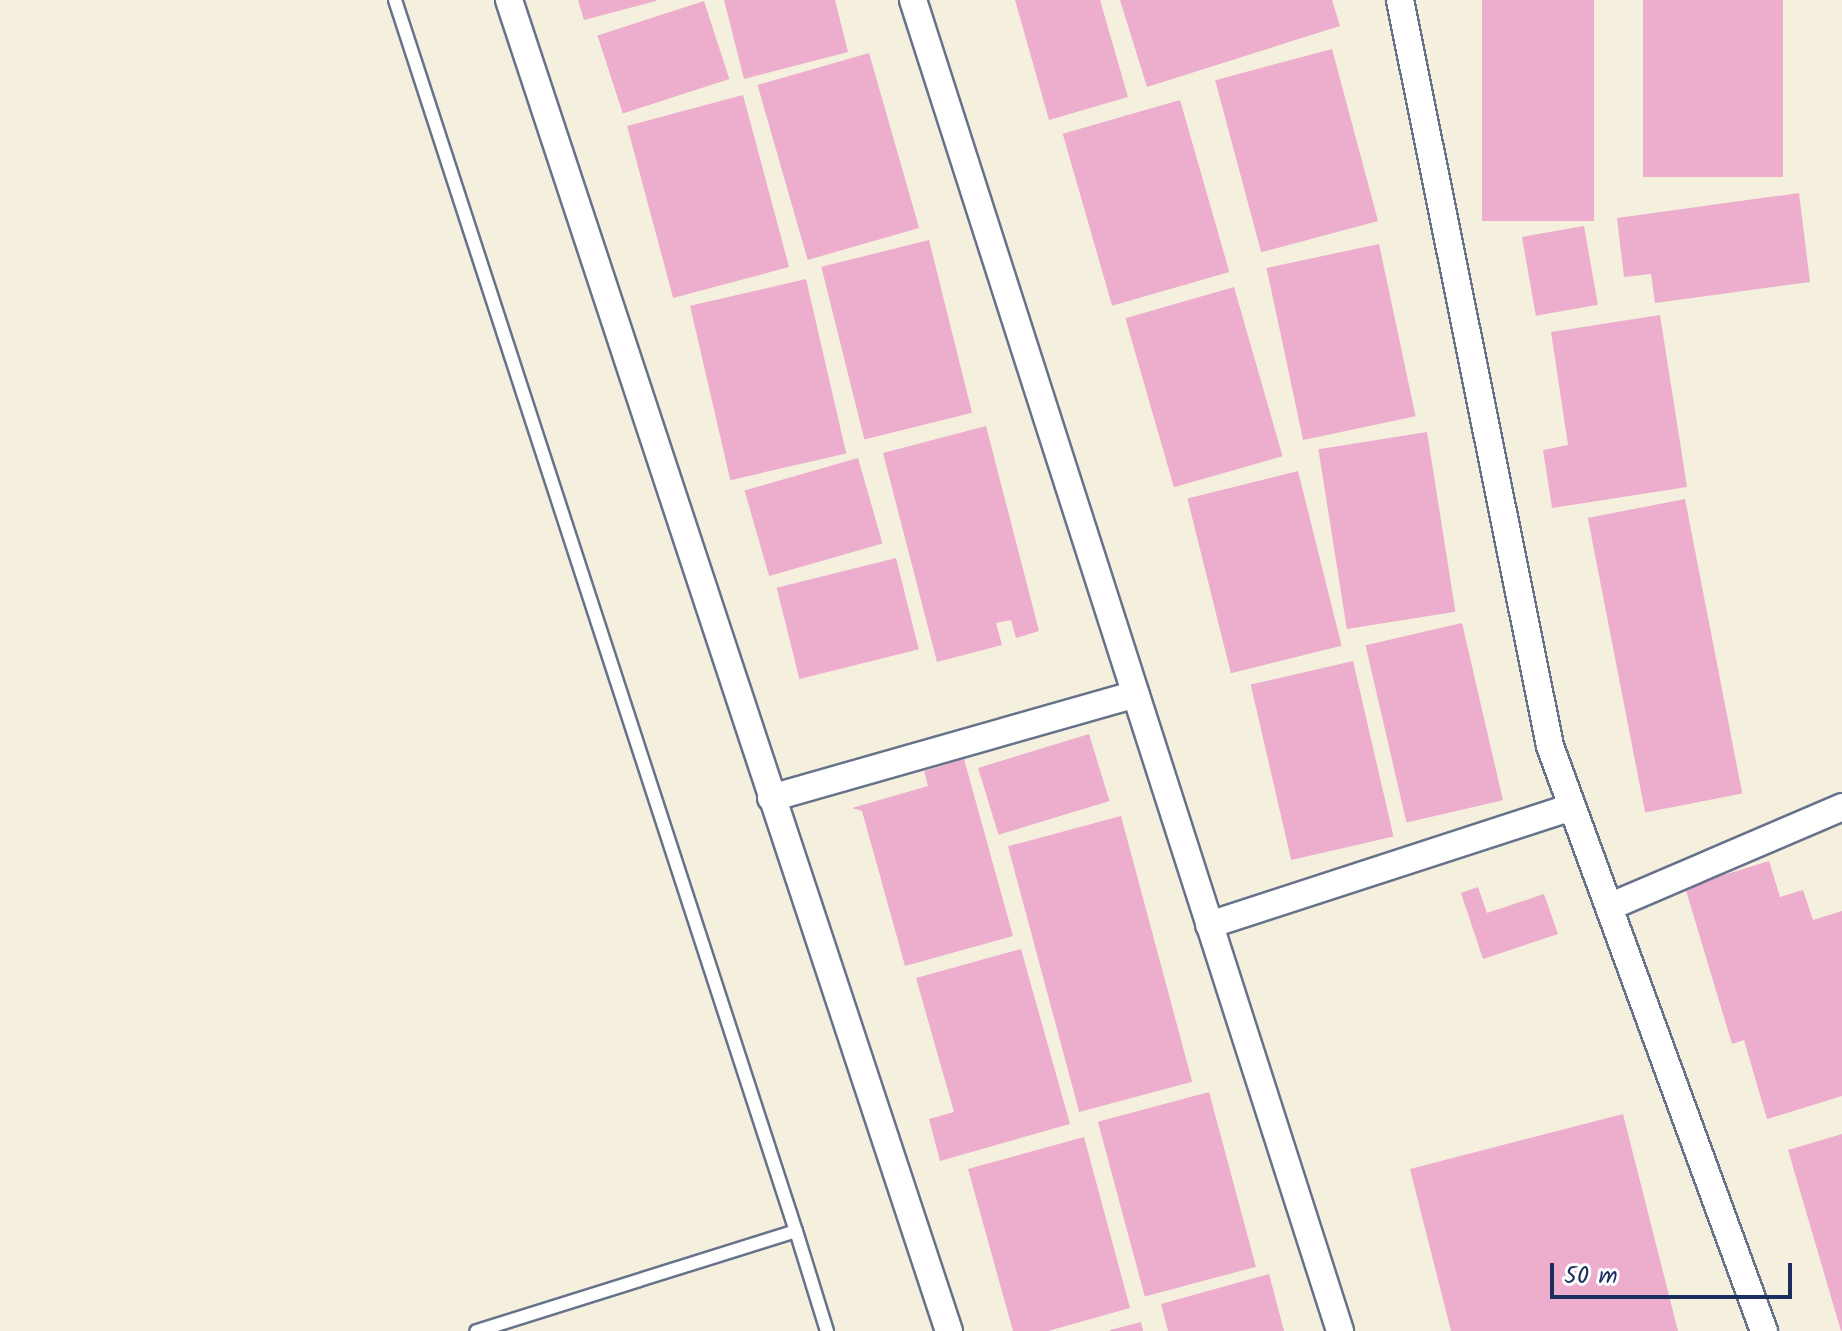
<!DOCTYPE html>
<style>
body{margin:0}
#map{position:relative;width:1842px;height:1331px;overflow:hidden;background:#f5efde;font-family:Kalam,sans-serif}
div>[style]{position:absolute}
.building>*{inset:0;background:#edaece;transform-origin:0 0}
.roads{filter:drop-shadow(2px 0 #67728b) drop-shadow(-2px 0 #67728b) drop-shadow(0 2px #67728b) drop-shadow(0 -2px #67728b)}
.service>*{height:12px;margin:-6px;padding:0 6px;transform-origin:6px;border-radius:6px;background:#fff}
.minor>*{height:26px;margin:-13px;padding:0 13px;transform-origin:13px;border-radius:13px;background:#fff}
span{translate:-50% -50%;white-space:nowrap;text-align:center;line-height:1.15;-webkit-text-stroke:6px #fff;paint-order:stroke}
.scale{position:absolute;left:1550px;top:1263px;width:242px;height:36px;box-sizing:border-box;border:4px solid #1b2f5e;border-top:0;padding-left:10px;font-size:24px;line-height:28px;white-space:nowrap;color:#1b2f5e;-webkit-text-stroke:6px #fff;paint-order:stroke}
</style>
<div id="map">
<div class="building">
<i style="clip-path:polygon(578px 0,656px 0,656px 1px,584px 20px)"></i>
<i style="clip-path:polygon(724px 0,835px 0,848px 52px,744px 79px)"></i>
<i style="clip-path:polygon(1015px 0,1100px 0,1128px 97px,1049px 120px)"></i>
<i style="clip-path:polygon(1120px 0,1332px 0,1340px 26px,1147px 87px)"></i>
<i style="left:1482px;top:0;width:112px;height:221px"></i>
<i style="left:1643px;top:0;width:140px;height:177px"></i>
<i style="left:704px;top:1px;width:82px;height:112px;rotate:72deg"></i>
<i style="left:1332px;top:49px;width:178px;height:121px;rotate:75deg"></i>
<i style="left:869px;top:53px;width:182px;height:116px;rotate:74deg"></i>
<i style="left:743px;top:95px;width:178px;height:120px;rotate:75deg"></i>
<i style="left:1180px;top:100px;width:179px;height:122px;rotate:74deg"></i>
<i style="clip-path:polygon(1799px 193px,1810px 282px,1655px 303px,1651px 274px,1624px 277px,1617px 218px)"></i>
<i style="left:1584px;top:226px;width:80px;height:63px;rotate:80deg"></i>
<i style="left:929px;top:240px;width:178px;height:111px;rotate:76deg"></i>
<i style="left:1379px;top:244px;width:176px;height:115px;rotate:78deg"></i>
<i style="left:806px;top:279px;width:179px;height:119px;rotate:77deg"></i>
<i style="left:1234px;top:287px;width:176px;height:113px;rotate:74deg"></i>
<i style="clip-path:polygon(1660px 315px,1687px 487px,1552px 508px,1543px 450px,1568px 445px,1551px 332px)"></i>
<i style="clip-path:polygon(986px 426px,1039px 631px,1016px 638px,1011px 620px,996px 623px,1002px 645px,937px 662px,883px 453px)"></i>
<i style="left:1427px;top:432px;width:182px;height:110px;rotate:81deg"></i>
<i style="left:858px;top:458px;width:89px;height:118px;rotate:74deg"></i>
<i style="left:1298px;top:471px;width:180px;height:114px;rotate:76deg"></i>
<i style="left:1685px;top:499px;width:300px;height:99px;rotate:79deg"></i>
<i style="left:896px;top:558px;width:94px;height:123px;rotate:76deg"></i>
<i style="left:1462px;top:623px;width:182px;height:99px;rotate:77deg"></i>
<i style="left:1353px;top:661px;width:180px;height:105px;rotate:77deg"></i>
<i style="left:1089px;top:734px;width:70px;height:116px;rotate:73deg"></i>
<i style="clip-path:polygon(964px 759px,1013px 936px,905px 966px,862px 811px,852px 808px,928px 786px,924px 771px)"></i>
<i style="left:1121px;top:816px;width:275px;height:117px;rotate:75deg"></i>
<i style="clip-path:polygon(1769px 861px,1780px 897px,1803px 890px,1813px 920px,1842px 911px,1842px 1096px,1767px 1119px,1744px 1040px,1732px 1044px,1685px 887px)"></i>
<i style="clip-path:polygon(1478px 887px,1487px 913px,1544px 894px,1558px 934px,1483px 959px,1461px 893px)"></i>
<i style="clip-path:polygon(1021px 949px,1070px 1124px,940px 1161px,929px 1119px,954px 1112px,916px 978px)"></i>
<i style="left:1209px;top:1092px;width:181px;height:115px;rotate:75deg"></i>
<i style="clip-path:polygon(1623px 1114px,1678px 1331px,1451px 1331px,1410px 1169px)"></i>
<i style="clip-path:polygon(1842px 1134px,1842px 1330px,1841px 1331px,1788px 1150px)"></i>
<i style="clip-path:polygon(1084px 1137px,1130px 1308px,1048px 1331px,1013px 1331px,968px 1169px)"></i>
<i style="clip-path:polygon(1269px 1274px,1284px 1331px,1168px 1331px,1161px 1304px)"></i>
<i style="clip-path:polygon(1141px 1322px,1143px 1331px,1110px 1331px,1110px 1330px)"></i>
</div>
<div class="roads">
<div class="service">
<i style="left:395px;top:0;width:1295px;rotate:71.96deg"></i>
<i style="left:796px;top:1231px;width:335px;rotate:162.6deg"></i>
<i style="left:796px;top:1231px;width:105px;rotate:72.8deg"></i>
</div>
<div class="minor">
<i style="left:509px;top:0;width:1402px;rotate:71.71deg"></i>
<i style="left:913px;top:0;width:1398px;rotate:72.21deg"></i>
<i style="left:1400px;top:0;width:761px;rotate:78.63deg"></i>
<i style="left:1550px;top:746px;width:623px;rotate:69.91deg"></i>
<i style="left:771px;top:798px;width:379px;rotate:-15.9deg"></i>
<i style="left:1609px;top:907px;width:254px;rotate:-23.2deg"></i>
<i style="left:1209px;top:925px;width:382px;rotate:-18deg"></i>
</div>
</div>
<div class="scale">50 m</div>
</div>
